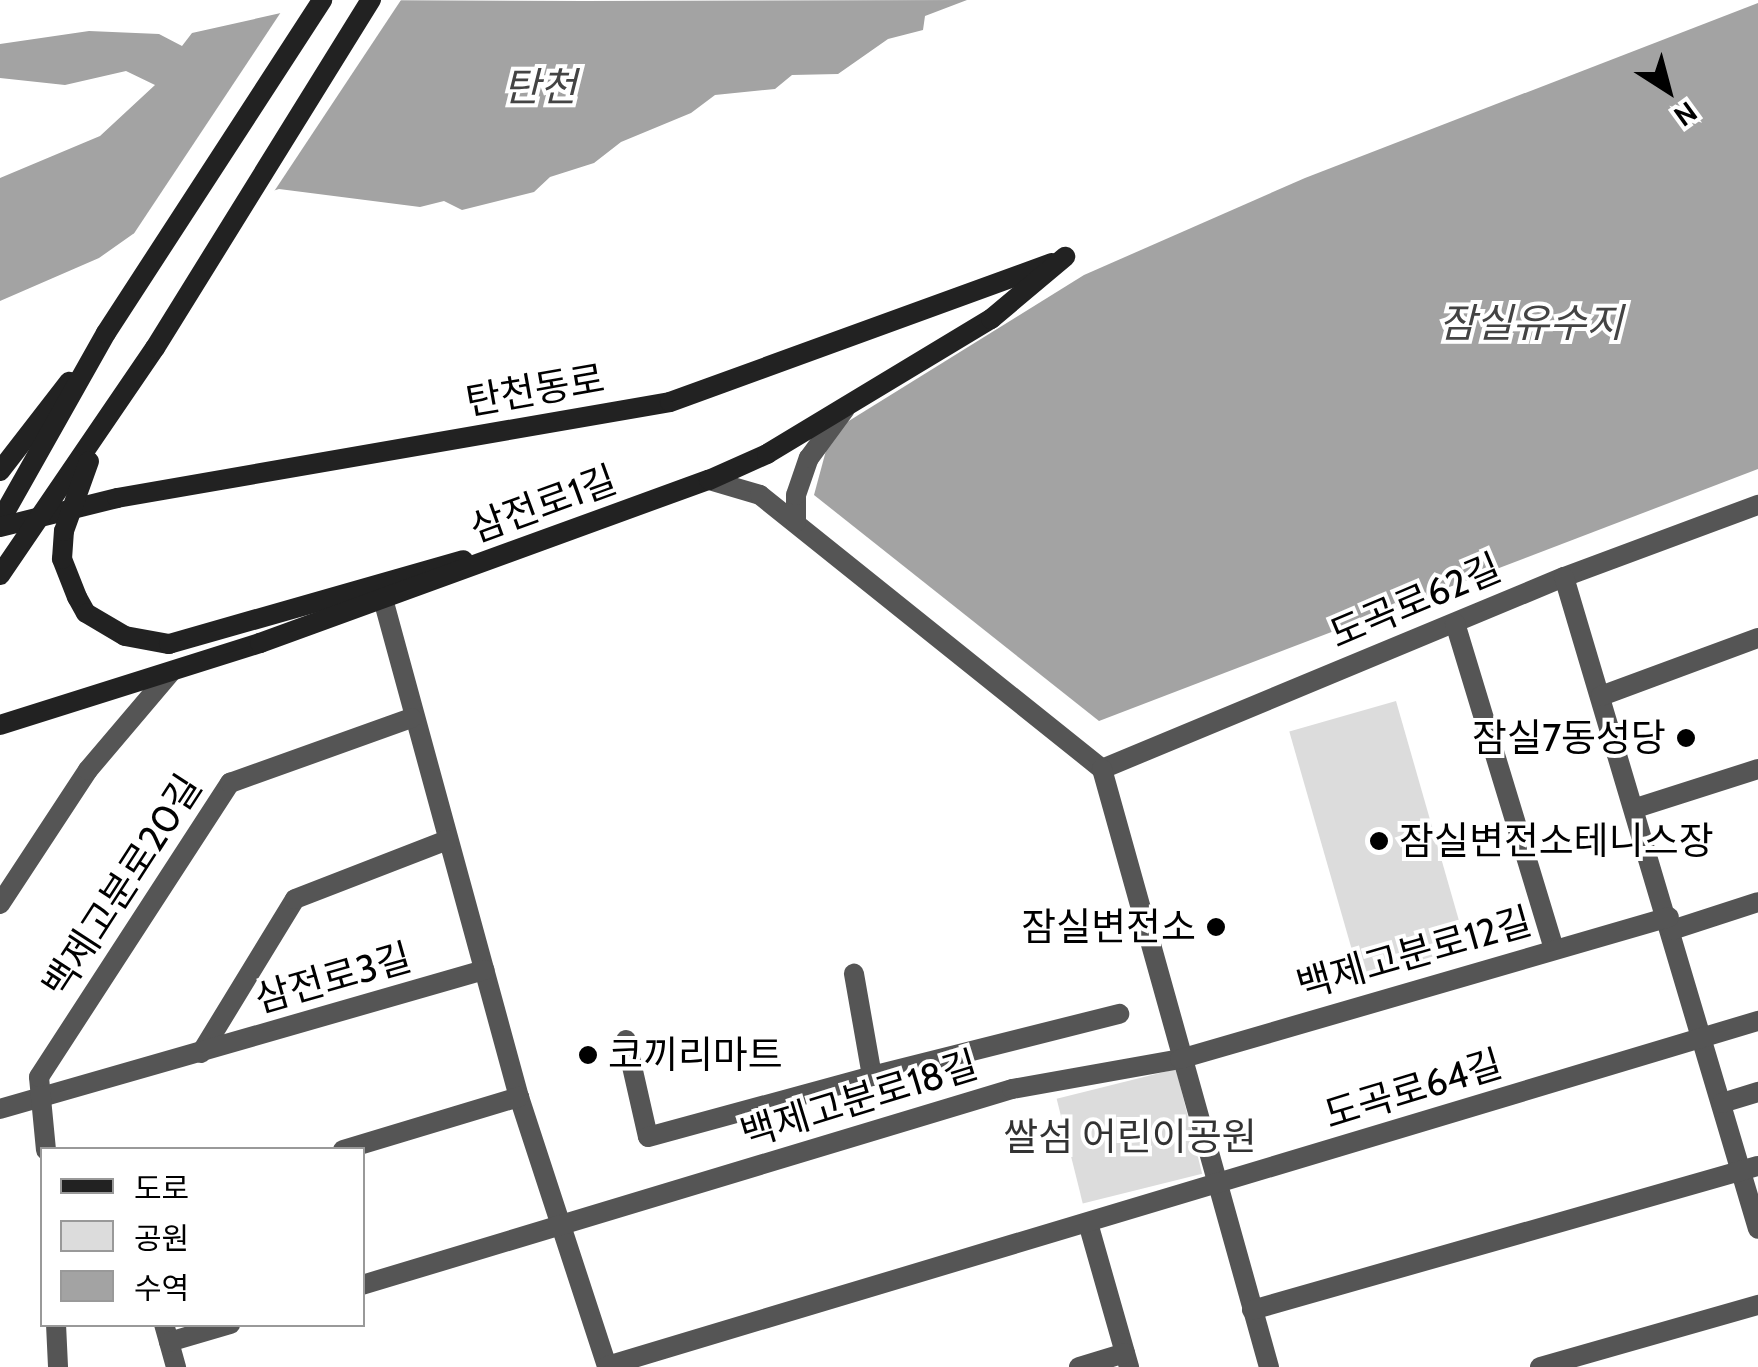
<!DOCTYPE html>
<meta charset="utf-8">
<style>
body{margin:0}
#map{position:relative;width:1758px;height:1367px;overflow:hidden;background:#fff;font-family:Cabin,"Noto Sans KR",sans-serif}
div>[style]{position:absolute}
.green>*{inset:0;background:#dcdcdc;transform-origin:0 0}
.water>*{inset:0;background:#a3a3a3}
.pier>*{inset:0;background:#fff}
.street>*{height:20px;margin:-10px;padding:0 10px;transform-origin:10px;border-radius:10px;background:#555}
.secondary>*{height:20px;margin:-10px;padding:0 10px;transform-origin:10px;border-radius:10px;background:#222}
.secondary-bridge>*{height:20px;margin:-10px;padding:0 10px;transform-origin:10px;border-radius:10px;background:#222}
.dots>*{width:28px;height:28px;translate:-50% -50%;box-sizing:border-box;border:5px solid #fff;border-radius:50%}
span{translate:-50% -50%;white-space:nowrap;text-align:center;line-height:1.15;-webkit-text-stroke:8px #fff;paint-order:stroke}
.street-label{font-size:38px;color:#000}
.poi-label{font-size:38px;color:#000}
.right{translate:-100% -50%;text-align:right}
.left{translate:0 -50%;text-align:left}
.park-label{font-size:38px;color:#333}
.water-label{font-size:40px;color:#444;font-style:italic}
.legend{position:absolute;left:40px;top:1147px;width:325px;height:180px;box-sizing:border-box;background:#fff;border:2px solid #999;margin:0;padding:12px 18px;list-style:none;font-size:30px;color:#000}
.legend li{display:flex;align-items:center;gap:20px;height:50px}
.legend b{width:50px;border:2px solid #999}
.north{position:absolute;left:1618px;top:40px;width:100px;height:100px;-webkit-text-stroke:8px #fff;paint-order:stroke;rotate:144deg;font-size:28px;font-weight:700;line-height:40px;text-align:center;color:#000}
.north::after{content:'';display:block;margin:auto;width:35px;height:45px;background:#000;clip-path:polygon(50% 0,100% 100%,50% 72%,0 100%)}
</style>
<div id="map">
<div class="green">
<i style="left:1396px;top:701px;width:259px;height:111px;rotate:74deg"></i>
<i style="left:1176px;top:1069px;width:108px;height:123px;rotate:76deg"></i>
</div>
<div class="water">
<i style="clip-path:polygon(339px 0,584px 1px,967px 0,925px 16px,923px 30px,888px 39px,838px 74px,792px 75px,775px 89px,715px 95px,691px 113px,621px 142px,594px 163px,550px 177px,534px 192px,462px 210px,444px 201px,420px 207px,279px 189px,133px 234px,99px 258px,0 301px,0 178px,100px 136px,155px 85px,126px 71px,65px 85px,0 78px,0 44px,89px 31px,159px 34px,182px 46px,192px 33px)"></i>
<i style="clip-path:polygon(1758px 3px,1758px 469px,1099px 721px,814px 495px,831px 432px,1084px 275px,1305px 178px)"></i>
</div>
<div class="pier">
<i style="clip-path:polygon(321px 0,401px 0,271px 196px,127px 244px,281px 12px)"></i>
</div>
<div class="street">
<i style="left:709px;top:480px;width:53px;rotate:16.4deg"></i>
<i style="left:760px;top:495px;width:438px;rotate:38.7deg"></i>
<i style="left:1102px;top:769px;width:500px;rotate:-22.57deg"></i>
<i style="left:1564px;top:577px;width:207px;rotate:-20.4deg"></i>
<i style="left:796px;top:522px;width:27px;rotate:-90deg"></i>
<i style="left:796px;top:495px;width:39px;rotate:-71deg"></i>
<i style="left:809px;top:458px;width:61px;rotate:-53.7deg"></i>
<i style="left:1564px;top:577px;width:680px;rotate:73.43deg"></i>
<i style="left:383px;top:599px;width:516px;rotate:74.73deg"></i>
<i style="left:519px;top:1097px;width:284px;rotate:71.9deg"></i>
<i style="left:1455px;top:623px;width:341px;rotate:73.1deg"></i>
<i style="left:1601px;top:696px;width:167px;rotate:-20.3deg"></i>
<i style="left:1102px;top:769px;width:621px;rotate:74.4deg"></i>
<i style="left:1636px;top:808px;width:128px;rotate:-17.7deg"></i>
<i style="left:0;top:904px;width:160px;rotate:-56.7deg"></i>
<i style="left:88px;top:770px;width:128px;rotate:-49.7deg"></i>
<i style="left:1672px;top:930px;width:90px;rotate:-18deg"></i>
<i style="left:626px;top:1040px;width:99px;rotate:77.2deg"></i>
<i style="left:648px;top:1137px;width:232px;rotate:-15.2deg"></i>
<i style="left:872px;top:1076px;width:104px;rotate:-100deg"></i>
<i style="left:201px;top:1053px;width:180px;rotate:-58.6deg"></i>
<i style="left:295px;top:899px;width:163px;rotate:-21.2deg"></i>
<i style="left:872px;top:1076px;width:255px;rotate:-14.1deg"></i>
<i style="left:1722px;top:1103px;width:38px;rotate:-17deg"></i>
<i style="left:0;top:1109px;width:504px;rotate:-16.02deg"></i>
<i style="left:46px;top:1150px;width:73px;rotate:-95.5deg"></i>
<i style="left:39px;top:1077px;width:351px;rotate:-57deg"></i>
<i style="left:230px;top:783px;width:193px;rotate:-19.7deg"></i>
<i style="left:343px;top:1150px;width:184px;rotate:-16.8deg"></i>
<i style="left:1088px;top:1223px;width:150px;rotate:74.1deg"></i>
<i style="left:362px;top:1285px;width:679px;rotate:-16.78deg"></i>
<i style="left:1012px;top:1089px;width:171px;rotate:-10.1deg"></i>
<i style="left:1180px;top:1059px;width:509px;rotate:-16.19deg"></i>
<i style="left:1252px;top:1310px;width:526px;rotate:-15.89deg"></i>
<i style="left:56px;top:1324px;width:43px;rotate:87.3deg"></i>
<i style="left:164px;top:1324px;width:45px;rotate:74.4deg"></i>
<i style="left:169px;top:1342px;width:64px;rotate:-16.4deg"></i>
<i style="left:607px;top:1366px;width:1202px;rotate:-16.69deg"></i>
<i style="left:1079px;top:1367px;width:48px;rotate:-16.9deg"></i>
<i style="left:1540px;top:1367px;width:227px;rotate:-15.9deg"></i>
</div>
<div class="secondary">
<i style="left:0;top:471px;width:113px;rotate:-52.2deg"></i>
<i style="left:0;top:521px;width:216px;rotate:-60.6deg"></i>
<i style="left:106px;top:333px;width:397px;rotate:-57deg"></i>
<i style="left:0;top:527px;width:121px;rotate:-13.9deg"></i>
<i style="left:117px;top:498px;width:561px;rotate:-9.85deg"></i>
<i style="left:670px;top:402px;width:406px;rotate:-20deg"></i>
<i style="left:77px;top:597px;width:18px;rotate:61deg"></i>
<i style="left:86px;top:613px;width:45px;rotate:30.5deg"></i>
<i style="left:125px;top:636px;width:45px;rotate:10.3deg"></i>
<i style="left:169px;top:644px;width:306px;rotate:-15.9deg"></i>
<i style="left:0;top:725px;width:273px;rotate:-17.5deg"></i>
<i style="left:260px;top:643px;width:478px;rotate:-20deg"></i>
<i style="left:709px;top:480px;width:64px;rotate:-24.1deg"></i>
<i style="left:767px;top:454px;width:262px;rotate:-31.1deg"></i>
<i style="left:991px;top:319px;width:97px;rotate:-40deg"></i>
</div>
<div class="secondary-bridge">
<i style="left:0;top:575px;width:275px;rotate:-55.7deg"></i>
<i style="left:155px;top:348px;width:410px;rotate:-58.2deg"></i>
<i style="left:77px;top:597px;width:41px;rotate:-111.5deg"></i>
<i style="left:62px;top:559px;width:28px;rotate:-86deg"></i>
<i style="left:64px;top:531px;width:74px;rotate:-70.3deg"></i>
</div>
<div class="dots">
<i style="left:1686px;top:738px;background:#000"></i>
<i style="left:1379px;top:841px;background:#000"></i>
<i style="left:1216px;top:927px;background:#000"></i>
<i style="left:588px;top:1055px;background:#000"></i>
</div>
<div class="street-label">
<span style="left:535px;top:390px;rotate:-10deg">탄천동로</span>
<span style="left:543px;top:504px;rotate:-20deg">삼전로1길</span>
<span style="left:1415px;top:601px;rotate:-23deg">도곡로62길</span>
<span style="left:122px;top:886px;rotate:-57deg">백제고분로20길</span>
<span style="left:1414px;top:953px;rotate:-16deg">백제고분로12길</span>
<span style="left:333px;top:978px;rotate:-16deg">삼전로3길</span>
<span style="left:1413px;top:1089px;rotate:-17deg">도곡로64길</span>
<span style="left:859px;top:1099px;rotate:-17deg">백제고분로18길</span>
</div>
<div class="poi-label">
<span class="right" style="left:1666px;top:738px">잠실7동성당</span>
<span class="left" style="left:1399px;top:841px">잠실변전소테니스장</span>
<span class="right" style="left:1196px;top:927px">잠실변전소</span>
<span class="left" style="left:608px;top:1055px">코끼리마트</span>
</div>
<div class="park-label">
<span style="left:1130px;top:1137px">쌀섬 어린이공원</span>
</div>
<div class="water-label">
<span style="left:540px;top:87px">탄천</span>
<span style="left:1531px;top:323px">잠실유수지</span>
</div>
<ul class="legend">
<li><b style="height:12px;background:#222"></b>도로</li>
<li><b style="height:28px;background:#dcdcdc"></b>공원</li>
<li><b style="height:28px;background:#a3a3a3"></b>수역</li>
</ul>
<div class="north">N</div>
</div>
